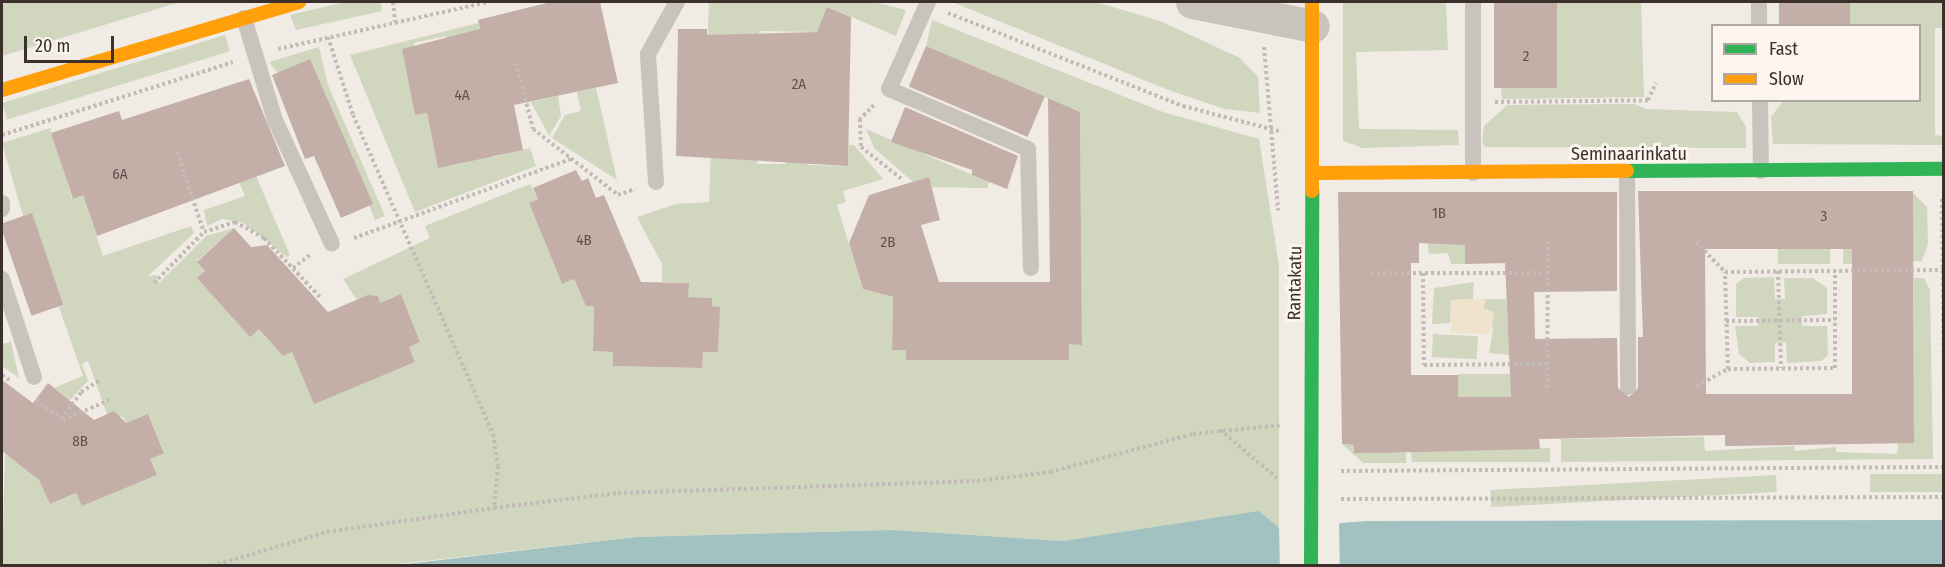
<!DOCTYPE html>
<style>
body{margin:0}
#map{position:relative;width:1945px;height:567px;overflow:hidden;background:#f0ebe5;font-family:"Fira Sans Condensed",sans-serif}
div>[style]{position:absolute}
.green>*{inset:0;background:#d1d6bf;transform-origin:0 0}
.sand>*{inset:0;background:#efe3cc}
.water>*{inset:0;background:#a1c2c1}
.pier>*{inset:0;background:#f0ebe5;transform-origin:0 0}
.building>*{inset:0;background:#c3afa7;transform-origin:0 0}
.path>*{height:4px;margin-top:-2px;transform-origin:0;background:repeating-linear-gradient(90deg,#c2bbb6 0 3px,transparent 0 6px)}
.lane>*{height:16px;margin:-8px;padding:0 8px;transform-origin:8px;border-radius:8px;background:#c9c3be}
.street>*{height:33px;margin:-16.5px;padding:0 16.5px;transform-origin:16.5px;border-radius:16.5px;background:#c9c3be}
.fast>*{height:14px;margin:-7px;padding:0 7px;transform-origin:7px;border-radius:7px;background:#30b455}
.slow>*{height:14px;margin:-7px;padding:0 7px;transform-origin:7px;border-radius:7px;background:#ff9f0a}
span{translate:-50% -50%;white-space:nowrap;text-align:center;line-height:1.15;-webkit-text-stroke:6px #fbf5ee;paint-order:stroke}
.number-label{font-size:15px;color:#5d504a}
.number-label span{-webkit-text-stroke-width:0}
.street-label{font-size:18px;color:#3b302b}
.frame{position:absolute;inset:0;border:3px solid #3b302b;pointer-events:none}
.legend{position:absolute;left:1711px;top:24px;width:210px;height:78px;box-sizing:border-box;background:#fbf5ee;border:2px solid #aea6a0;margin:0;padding:8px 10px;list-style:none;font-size:18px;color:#3b302b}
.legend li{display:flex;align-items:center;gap:12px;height:30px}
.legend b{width:30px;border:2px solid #aea6a0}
.scale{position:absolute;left:24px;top:36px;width:90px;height:27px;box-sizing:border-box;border:3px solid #3b302b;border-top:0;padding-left:8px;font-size:18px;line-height:21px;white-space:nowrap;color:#3b302b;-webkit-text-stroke:4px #fbf5ee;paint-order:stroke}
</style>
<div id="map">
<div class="green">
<i style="clip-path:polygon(2px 2px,180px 2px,2px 56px)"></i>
<i style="clip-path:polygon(344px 2px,381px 2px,382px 11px,296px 30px,290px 15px)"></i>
<i style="clip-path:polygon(709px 2px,874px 2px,906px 10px,896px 36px,828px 7px,820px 32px,759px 31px,757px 164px,786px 164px,786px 150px,808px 153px,808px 165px,848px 166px,849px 145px,854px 145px,883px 179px,843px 191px,846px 202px,837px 205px,863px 289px,893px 297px,892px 350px,906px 350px,906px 360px,1069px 360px,1069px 344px,1082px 344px,1080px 112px,926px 46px,932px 20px,1163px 112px,1259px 139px,1279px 265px,1279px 528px,1134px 531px,1063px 541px,893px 530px,636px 537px,390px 565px,2px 565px,5px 454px,36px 472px,50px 504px,76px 493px,82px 506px,157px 475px,150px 459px,164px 452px,148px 414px,126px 423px,123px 417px,107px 414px,88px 361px,82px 364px,88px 381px,70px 400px,54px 388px,83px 376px,59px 307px,64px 305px,32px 214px,23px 216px,2px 143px,50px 128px,72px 198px,83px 195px,103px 256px,191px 226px,194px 233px,148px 276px,156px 275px,159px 283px,206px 236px,234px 228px,197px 261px,205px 271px,197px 278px,250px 336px,259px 329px,283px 356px,292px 352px,314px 403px,415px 362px,409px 347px,420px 342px,401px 294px,380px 303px,378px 297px,357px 300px,343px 279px,430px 238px,425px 226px,530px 184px,538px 199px,529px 203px,562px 284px,574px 279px,586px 305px,594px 306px,593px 351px,613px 352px,613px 366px,702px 368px,703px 352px,718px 352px,719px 307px,712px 306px,712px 298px,688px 297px,688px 283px,662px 282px,662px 264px,637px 217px,676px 204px,709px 202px,714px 71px,706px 70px)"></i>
<i style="clip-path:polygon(952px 2px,1096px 2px,1160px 21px,1240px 58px,1258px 77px,1260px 113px,1224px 109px,1166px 89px)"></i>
<i style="clip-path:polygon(1343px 2px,1446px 2px,1448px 50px,1356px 52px,1359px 129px,1458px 130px,1459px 145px,1363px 148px,1343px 141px)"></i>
<i style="clip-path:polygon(1557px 2px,1641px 2px,1644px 97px,1502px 99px,1501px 88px,1557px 88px)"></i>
<i style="clip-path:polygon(1850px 2px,1943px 2px,1943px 28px,1935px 28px,1935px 135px,1943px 136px,1943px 145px,1773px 144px,1771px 117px,1783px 101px,1920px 100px,1920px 26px,1850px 25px)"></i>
<i style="clip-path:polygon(478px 23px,481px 34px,448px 45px,446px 36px,414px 43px,415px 115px,427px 113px,438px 167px,459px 164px,488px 132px,493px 157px,530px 148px,536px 166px,415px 212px,350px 55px)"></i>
<i style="left:225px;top:35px;width:17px;height:233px;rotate:73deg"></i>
<i style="clip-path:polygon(319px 47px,328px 85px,385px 216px,375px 220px,310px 59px,278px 73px,269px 62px)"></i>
<i style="clip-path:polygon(596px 88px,617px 180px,552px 138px,565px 115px,581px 111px,577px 92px)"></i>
<i style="clip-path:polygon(558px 96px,561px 116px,549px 136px,531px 102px)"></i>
<i style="clip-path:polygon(1635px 104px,1646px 109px,1737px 112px,1746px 127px,1746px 148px,1485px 147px,1482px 142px,1484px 126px,1507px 105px)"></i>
<i style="clip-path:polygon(866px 129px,989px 182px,987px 188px,919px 187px,874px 148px)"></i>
<i style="clip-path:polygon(256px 176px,290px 255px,287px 257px,242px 222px,222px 219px,207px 226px,204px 210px,245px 196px,239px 182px)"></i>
<i style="clip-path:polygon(1913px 193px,1927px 207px,1928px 244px,1922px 261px,1843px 264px,1843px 241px)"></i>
<i style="clip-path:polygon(1427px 238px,1465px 241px,1465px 264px,1451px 264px,1448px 253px,1429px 254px)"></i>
<i style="clip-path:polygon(1795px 240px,1830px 249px,1830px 264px,1778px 264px,1778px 249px,1795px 249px)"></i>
<i style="clip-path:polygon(1774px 277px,1775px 299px,1785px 299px,1784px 278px,1813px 278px,1827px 288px,1827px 314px,1802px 316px,1802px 326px,1827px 326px,1828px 355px,1821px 361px,1787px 363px,1786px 342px,1775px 343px,1775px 362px,1750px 363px,1739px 354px,1735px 326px,1758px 326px,1759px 317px,1736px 317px,1736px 284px,1744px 278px)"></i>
<i style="clip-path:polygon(1914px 278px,1924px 278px,1930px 290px,1933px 459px,1561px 462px,1561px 439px,1704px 437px,1705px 451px,1794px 446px,1795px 451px,1836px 447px,1836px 452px,1897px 454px,1898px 443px,1914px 443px)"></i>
<i style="clip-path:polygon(1474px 282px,1473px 299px,1451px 300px,1450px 323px,1432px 324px,1434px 288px)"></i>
<i style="clip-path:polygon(1486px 299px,1506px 299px,1510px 355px,1489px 353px,1493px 328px,1483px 308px)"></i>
<i style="left:1433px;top:334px;width:45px;height:23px;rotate:3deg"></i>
<i style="clip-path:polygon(11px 342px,19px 378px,2px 366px,2px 344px)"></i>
<i style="left:1511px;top:374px;width:23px;height:53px;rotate:90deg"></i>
<i style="clip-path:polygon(1342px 444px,1354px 445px,1354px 453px,1406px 453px,1406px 463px,1363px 463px)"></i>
<i style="clip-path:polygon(1550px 448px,1550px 462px,1412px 462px,1411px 451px)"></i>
<i style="left:1943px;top:474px;width:18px;height:73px;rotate:90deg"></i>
<i style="left:1776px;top:475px;width:17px;height:286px;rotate:87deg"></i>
</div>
<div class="sand">
<i style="clip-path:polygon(1486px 299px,1483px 308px,1494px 312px,1490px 334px,1451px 333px,1451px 300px)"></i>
</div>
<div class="water">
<i style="clip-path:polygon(1259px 511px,1279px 528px,1366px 521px,1944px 520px,1943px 565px,390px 566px,636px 537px,893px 530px,1063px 541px)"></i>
</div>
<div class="pier">
<i style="left:1339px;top:521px;width:44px;height:60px;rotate:89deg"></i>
</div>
<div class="building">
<i style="clip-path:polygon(551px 2px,600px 2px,618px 83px,514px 105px,523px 150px,438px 168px,427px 113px,415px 115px,402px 49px,480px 29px,478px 20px)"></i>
<i style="left:1494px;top:2px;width:63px;height:86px"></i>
<i style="left:1779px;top:2px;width:71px;height:24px"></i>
<i style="clip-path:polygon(827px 7px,851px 17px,848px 166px,676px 156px,678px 29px,707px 29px,707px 35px,817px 32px)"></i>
<i style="left:926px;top:46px;width:129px;height:44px;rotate:23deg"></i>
<i style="clip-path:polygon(310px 59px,373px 204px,341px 218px,314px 156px,305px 159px,272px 75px)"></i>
<i style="clip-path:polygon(249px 79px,285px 166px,97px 236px,83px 195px,73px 199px,51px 133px,119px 111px,122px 120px)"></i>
<i style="clip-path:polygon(1048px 98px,1080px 112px,1082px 345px,1069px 344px,1069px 360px,906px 360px,906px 350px,892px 350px,893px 297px,863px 289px,849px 243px,869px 195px,929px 177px,940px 220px,921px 225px,939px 282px,1050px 282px)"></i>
<i style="clip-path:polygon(905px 107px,1018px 156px,1007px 189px,972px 175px,972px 170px,891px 142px)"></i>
<i style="clip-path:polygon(576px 170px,582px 181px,588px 178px,596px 198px,604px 195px,641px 282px,689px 283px,688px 297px,712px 298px,712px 306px,720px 307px,718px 352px,703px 352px,702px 368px,613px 366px,613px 352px,593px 351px,594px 306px,586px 306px,574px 279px,562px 284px,529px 203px,538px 199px,533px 188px)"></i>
<i style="clip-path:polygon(evenodd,1638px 191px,1913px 191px,1914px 443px,1725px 446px,1725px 435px,1539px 439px,1540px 449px,1383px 453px,1354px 453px,1354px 445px,1342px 444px,1338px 192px,1617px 192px,1617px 291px,1534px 292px,1535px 339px,1617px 338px,1618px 388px,1629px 397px,1638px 388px,1638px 337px,1643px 337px,1638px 191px,1419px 243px,1465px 245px,1465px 264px,1505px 263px,1511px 397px,1458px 397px,1458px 375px,1411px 375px,1411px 263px,1419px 263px,1419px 243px,1638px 191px,1705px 249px,1852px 249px,1852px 394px,1706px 394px,1705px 249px)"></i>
<i style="left:32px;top:213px;width:97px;height:34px;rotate:71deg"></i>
<i style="clip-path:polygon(234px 228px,251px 247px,267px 245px,328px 312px,368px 295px,378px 296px,380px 303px,401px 294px,420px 342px,409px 347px,415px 362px,314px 404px,292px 352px,283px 356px,259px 329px,250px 337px,197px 278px,205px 271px,197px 262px)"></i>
<i style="clip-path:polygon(2px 380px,33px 403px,48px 383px,94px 420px,114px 411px,126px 423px,148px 414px,164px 453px,150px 459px,157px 475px,82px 506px,76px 493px,50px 504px,39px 480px,2px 451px)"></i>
</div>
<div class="path">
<i style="left:393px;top:2px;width:20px;rotate:84deg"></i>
<i style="left:948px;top:13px;width:253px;rotate:21.6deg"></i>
<i style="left:1183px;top:106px;width:102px;rotate:14.7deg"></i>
<i style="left:328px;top:37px;width:82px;rotate:72.2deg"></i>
<i style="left:353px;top:115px;width:348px;rotate:66.3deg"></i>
<i style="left:493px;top:434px;width:32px;rotate:81deg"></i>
<i style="left:498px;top:466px;width:42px;rotate:95.4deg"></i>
<i style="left:1264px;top:47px;width:164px;rotate:85.1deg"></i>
<i style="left:278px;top:49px;width:215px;rotate:-12.6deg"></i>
<i style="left:516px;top:63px;width:68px;rotate:75.6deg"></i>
<i style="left:533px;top:129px;width:108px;rotate:37.8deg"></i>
<i style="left:618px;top:195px;width:18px;rotate:-19deg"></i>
<i style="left:1495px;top:102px;width:153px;rotate:-0.7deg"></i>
<i style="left:1648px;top:100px;width:19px;rotate:-65deg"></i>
<i style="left:874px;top:105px;width:20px;rotate:135deg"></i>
<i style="left:860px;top:119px;width:28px;rotate:88deg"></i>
<i style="left:861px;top:147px;width:53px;rotate:38.2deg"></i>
<i style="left:2px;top:135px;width:242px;rotate:-17.5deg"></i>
<i style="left:177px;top:152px;width:84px;rotate:71.4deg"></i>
<i style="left:1942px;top:199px;width:200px;rotate:89.4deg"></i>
<i style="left:354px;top:238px;width:231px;rotate:-20deg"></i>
<i style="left:1696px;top:242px;width:42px;rotate:46deg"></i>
<i style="left:1725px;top:272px;width:219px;rotate:-0.5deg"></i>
<i style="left:293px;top:268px;width:23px;rotate:-38deg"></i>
<i style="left:1778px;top:271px;width:97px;rotate:88.2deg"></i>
<i style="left:1371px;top:273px;width:177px"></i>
<i style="left:1423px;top:273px;width:92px;rotate:89.4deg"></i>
<i style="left:1424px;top:365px;width:123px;rotate:-0.5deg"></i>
<i style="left:154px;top:283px;width:71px;rotate:-45.6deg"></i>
<i style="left:204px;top:232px;width:33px;rotate:-18deg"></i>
<i style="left:235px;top:222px;width:33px;rotate:29deg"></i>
<i style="left:264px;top:238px;width:81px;rotate:46.5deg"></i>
<i style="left:1726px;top:321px;width:109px;rotate:-0.5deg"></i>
<i style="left:1728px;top:369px;width:107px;rotate:-0.5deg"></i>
<i style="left:1835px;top:368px;width:97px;rotate:-90deg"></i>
<i style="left:2px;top:375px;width:11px;rotate:34deg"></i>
<i style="left:1697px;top:386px;width:35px;rotate:-29deg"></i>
<i style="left:1728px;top:369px;width:97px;rotate:-91.8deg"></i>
<i style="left:1547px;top:388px;width:146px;rotate:-89.6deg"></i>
<i style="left:36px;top:400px;width:34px;rotate:37deg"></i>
<i style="left:63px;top:420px;width:50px;rotate:-23.5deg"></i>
<i style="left:61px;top:419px;width:34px;rotate:-53deg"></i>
<i style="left:81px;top:392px;width:22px;rotate:-32deg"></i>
<i style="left:1220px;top:430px;width:76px;rotate:40.2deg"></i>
<i style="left:1341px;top:471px;width:603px;rotate:-0.38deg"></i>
<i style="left:1341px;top:499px;width:603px;rotate:-0.19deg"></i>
<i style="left:212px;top:566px;width:120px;rotate:-16.5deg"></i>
<i style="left:327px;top:532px;width:169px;rotate:-8.2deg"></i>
<i style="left:494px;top:508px;width:125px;rotate:-6.9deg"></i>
<i style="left:618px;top:493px;width:359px;rotate:-1.9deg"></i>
<i style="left:977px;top:481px;width:74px;rotate:-7deg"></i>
<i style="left:1050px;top:472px;width:148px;rotate:-14.9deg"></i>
<i style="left:1193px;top:434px;width:89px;rotate:-5.8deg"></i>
</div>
<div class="lane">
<i style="left:928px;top:2px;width:95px;rotate:114.1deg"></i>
<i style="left:889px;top:89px;width:151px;rotate:23.3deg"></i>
<i style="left:1028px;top:149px;width:119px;rotate:88.6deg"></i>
<i style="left:1473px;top:2px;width:171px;rotate:90deg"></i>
<i style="left:1759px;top:2px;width:24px;rotate:90deg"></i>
<i style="left:244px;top:18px;width:107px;rotate:73.1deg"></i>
<i style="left:275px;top:120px;width:136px;rotate:65.3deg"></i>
<i style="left:1760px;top:100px;width:71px;rotate:89.2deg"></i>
<i style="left:1627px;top:172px;width:215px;rotate:89.7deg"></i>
<i style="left:656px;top:182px;width:128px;rotate:-93.6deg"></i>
<i style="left:648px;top:54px;width:60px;rotate:-60.9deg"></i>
<i style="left:2px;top:203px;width:6px;rotate:90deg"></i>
<i style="left:2px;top:279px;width:103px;rotate:71.9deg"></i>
</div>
<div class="street">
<i style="left:1192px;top:2px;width:123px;rotate:11.2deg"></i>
</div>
<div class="fast">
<i style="left:1627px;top:171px;width:317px;rotate:-0.4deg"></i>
<i style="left:1311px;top:566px;width:375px;rotate:-89.8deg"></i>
</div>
<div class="slow">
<i style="left:2px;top:90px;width:310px;rotate:-16.5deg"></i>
<i style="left:1315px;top:173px;width:312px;rotate:-0.4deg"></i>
<i style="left:1312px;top:191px;width:189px;rotate:-90deg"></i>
</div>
<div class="number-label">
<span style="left:1526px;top:57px">2</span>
<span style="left:799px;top:85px">2A</span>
<span style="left:462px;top:96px">4A</span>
<span style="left:120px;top:175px">6A</span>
<span style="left:1439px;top:214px">1B</span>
<span style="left:1824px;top:217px">3</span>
<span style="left:584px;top:241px">4B</span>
<span style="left:888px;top:243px">2B</span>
<span style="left:80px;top:442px">8B</span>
</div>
<div class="street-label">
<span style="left:1629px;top:154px">Seminaarinkatu</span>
<span style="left:1295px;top:283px;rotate:-89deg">Rantakatu</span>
</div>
<div class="frame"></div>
<ul class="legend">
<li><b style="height:8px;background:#30b455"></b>Fast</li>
<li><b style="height:8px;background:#ff9f0a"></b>Slow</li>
</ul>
<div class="scale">20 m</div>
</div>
